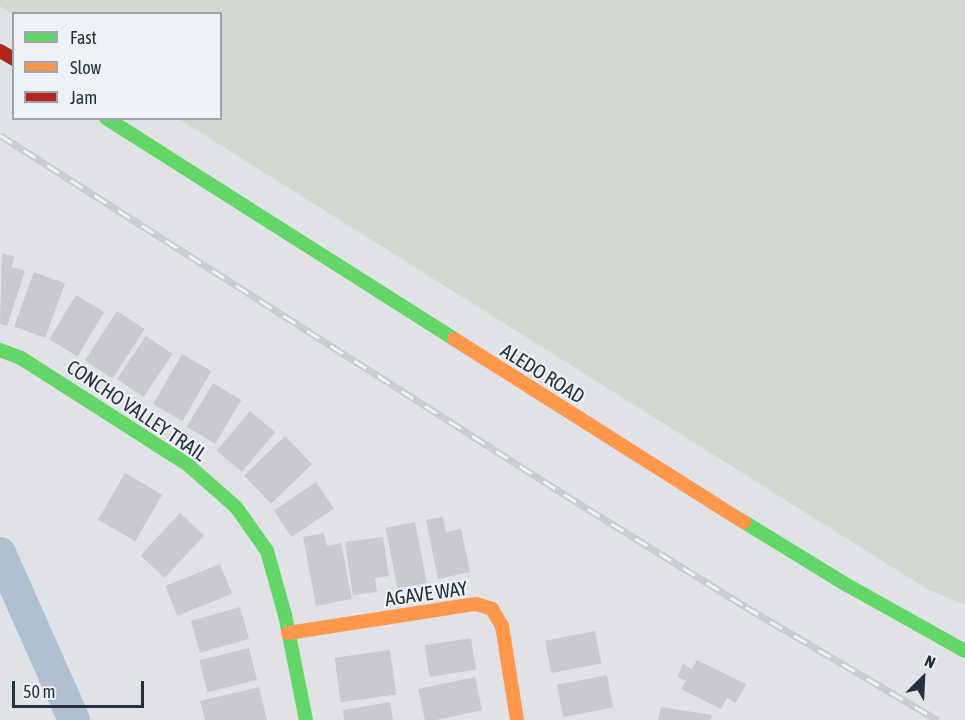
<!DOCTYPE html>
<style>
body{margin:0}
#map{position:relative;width:965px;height:720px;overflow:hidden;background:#e0e2e5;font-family:"Asap Condensed",sans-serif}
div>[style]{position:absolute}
.green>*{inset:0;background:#d1d9d1}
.river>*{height:32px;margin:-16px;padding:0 16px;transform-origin:16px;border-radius:16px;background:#afc0d0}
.building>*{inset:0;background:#c9cacd;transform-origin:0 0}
.fast>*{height:14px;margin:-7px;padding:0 7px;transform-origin:7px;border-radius:7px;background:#63d668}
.slow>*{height:14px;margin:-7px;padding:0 7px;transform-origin:7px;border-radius:7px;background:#ff974d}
.jam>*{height:14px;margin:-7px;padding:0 7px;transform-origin:7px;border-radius:7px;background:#b3261e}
.rail>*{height:7px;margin-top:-3.5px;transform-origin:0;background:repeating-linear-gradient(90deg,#eef1f5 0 14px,#c9cbcd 0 28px);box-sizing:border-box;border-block:2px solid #c9cbcd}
span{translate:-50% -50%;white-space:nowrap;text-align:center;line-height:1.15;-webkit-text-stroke:4.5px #eef1f5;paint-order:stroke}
.street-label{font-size:20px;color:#28303e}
.legend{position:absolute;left:12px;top:12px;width:210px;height:108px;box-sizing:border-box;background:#eef1f5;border:2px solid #9fa4ac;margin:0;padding:8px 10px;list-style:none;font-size:18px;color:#28303e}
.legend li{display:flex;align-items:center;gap:12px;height:30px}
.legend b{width:30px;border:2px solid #9fa4ac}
.north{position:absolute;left:893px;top:648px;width:60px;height:60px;-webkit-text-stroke:4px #eef1f5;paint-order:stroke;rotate:24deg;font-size:16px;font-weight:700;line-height:24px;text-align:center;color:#28303e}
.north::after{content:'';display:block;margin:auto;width:21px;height:27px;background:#28303e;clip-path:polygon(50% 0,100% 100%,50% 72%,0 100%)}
.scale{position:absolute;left:12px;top:681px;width:132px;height:27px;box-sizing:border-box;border:3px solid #28303e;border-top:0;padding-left:8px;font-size:18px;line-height:21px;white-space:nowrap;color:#28303e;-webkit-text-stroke:4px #eef1f5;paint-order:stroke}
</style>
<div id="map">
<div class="green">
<i style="clip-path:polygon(0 0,965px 0,965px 605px,927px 589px,179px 119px,220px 118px,220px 14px,13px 15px,0 6px)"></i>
</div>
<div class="river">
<i style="left:0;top:553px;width:183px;rotate:66.1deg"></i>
</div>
<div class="building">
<i style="clip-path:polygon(2px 253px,15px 257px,11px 267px,25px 271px,7px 326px,0 324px)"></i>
<i style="left:34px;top:272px;width:33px;height:58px;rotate:20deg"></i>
<i style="left:76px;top:295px;width:33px;height:52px;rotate:31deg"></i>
<i style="left:117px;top:311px;width:33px;height:59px;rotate:33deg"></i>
<i style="left:146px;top:336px;width:32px;height:52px;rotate:34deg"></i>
<i style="left:182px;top:354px;width:34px;height:58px;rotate:30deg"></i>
<i style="left:213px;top:383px;width:33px;height:51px;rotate:31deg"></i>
<i style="left:250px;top:411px;width:33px;height:52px;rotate:40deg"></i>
<i style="left:285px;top:436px;width:39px;height:57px;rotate:46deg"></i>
<i style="left:125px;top:473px;width:43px;height:54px;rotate:30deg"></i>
<i style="left:316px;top:482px;width:32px;height:51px;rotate:56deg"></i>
<i style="left:180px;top:513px;width:33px;height:58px;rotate:43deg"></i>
<i style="clip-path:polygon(443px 517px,446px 532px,461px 529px,470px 572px,438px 579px,426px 520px)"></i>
<i style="left:415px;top:522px;width:62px;height:30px;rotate:79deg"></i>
<i style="clip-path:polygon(324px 533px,327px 546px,341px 543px,352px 599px,316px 606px,303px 537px)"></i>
<i style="clip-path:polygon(383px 537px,389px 576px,375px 578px,377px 592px,353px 595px,345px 542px)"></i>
<i style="left:220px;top:564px;width:32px;height:59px;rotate:68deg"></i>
<i style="left:240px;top:607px;width:33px;height:51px;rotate:74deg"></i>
<i style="left:595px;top:631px;width:33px;height:51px;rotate:79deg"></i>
<i style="left:471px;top:638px;width:32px;height:47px;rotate:81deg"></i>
<i style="left:249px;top:648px;width:33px;height:51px;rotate:76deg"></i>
<i style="left:390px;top:650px;width:45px;height:56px;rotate:82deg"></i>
<i style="clip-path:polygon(697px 660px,746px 684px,736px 703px,727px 698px,721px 709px,681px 689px,686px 681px,677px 677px,683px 664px,692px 669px)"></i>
<i style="left:607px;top:675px;width:33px;height:51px;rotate:79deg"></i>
<i style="left:475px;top:677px;width:34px;height:58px;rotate:78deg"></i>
<i style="clip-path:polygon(259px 687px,267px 720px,205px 720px,200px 701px)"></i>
<i style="clip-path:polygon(390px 702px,393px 720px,344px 720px,343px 710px)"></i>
<i style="clip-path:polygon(661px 707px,712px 715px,711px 720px,658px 720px)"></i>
</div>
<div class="fast">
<i style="left:106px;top:118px;width:412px;rotate:32.4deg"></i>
<i style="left:0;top:350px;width:22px;rotate:21deg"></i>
<i style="left:21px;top:358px;width:197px;rotate:32.6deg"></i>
<i style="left:187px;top:464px;width:65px;rotate:41.3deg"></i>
<i style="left:236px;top:507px;width:54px;rotate:54.8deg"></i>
<i style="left:267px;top:551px;width:66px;rotate:74.3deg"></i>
<i style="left:285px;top:615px;width:107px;rotate:78.7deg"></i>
<i style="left:744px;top:522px;width:121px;rotate:31.5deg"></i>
<i style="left:847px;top:585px;width:135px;rotate:29.2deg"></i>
</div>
<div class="slow">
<i style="left:454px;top:339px;width:343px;rotate:32.3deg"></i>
<i style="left:288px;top:633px;width:190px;rotate:-8.8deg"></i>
<i style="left:476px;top:604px;width:17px;rotate:17deg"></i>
<i style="left:492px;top:609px;width:20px;rotate:60deg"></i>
<i style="left:502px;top:626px;width:95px;rotate:80.9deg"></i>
</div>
<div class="jam">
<i style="left:0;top:51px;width:16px;rotate:30deg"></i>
</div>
<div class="rail">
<i style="left:0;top:135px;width:669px;rotate:32.48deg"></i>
<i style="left:564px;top:494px;width:214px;rotate:31.8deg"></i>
<i style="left:746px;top:607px;width:223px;rotate:30.5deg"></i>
</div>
<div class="street-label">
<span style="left:543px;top:373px;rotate:32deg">ALEDO ROAD</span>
<span style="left:137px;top:410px;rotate:34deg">CONCHO VALLEY TRAIL</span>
<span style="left:426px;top:593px;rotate:-8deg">AGAVE WAY</span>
</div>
<ul class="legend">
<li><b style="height:8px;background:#63d668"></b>Fast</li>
<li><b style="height:8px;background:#ff974d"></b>Slow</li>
<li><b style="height:8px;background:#b3261e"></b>Jam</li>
</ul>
<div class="north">N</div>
<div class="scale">50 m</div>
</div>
